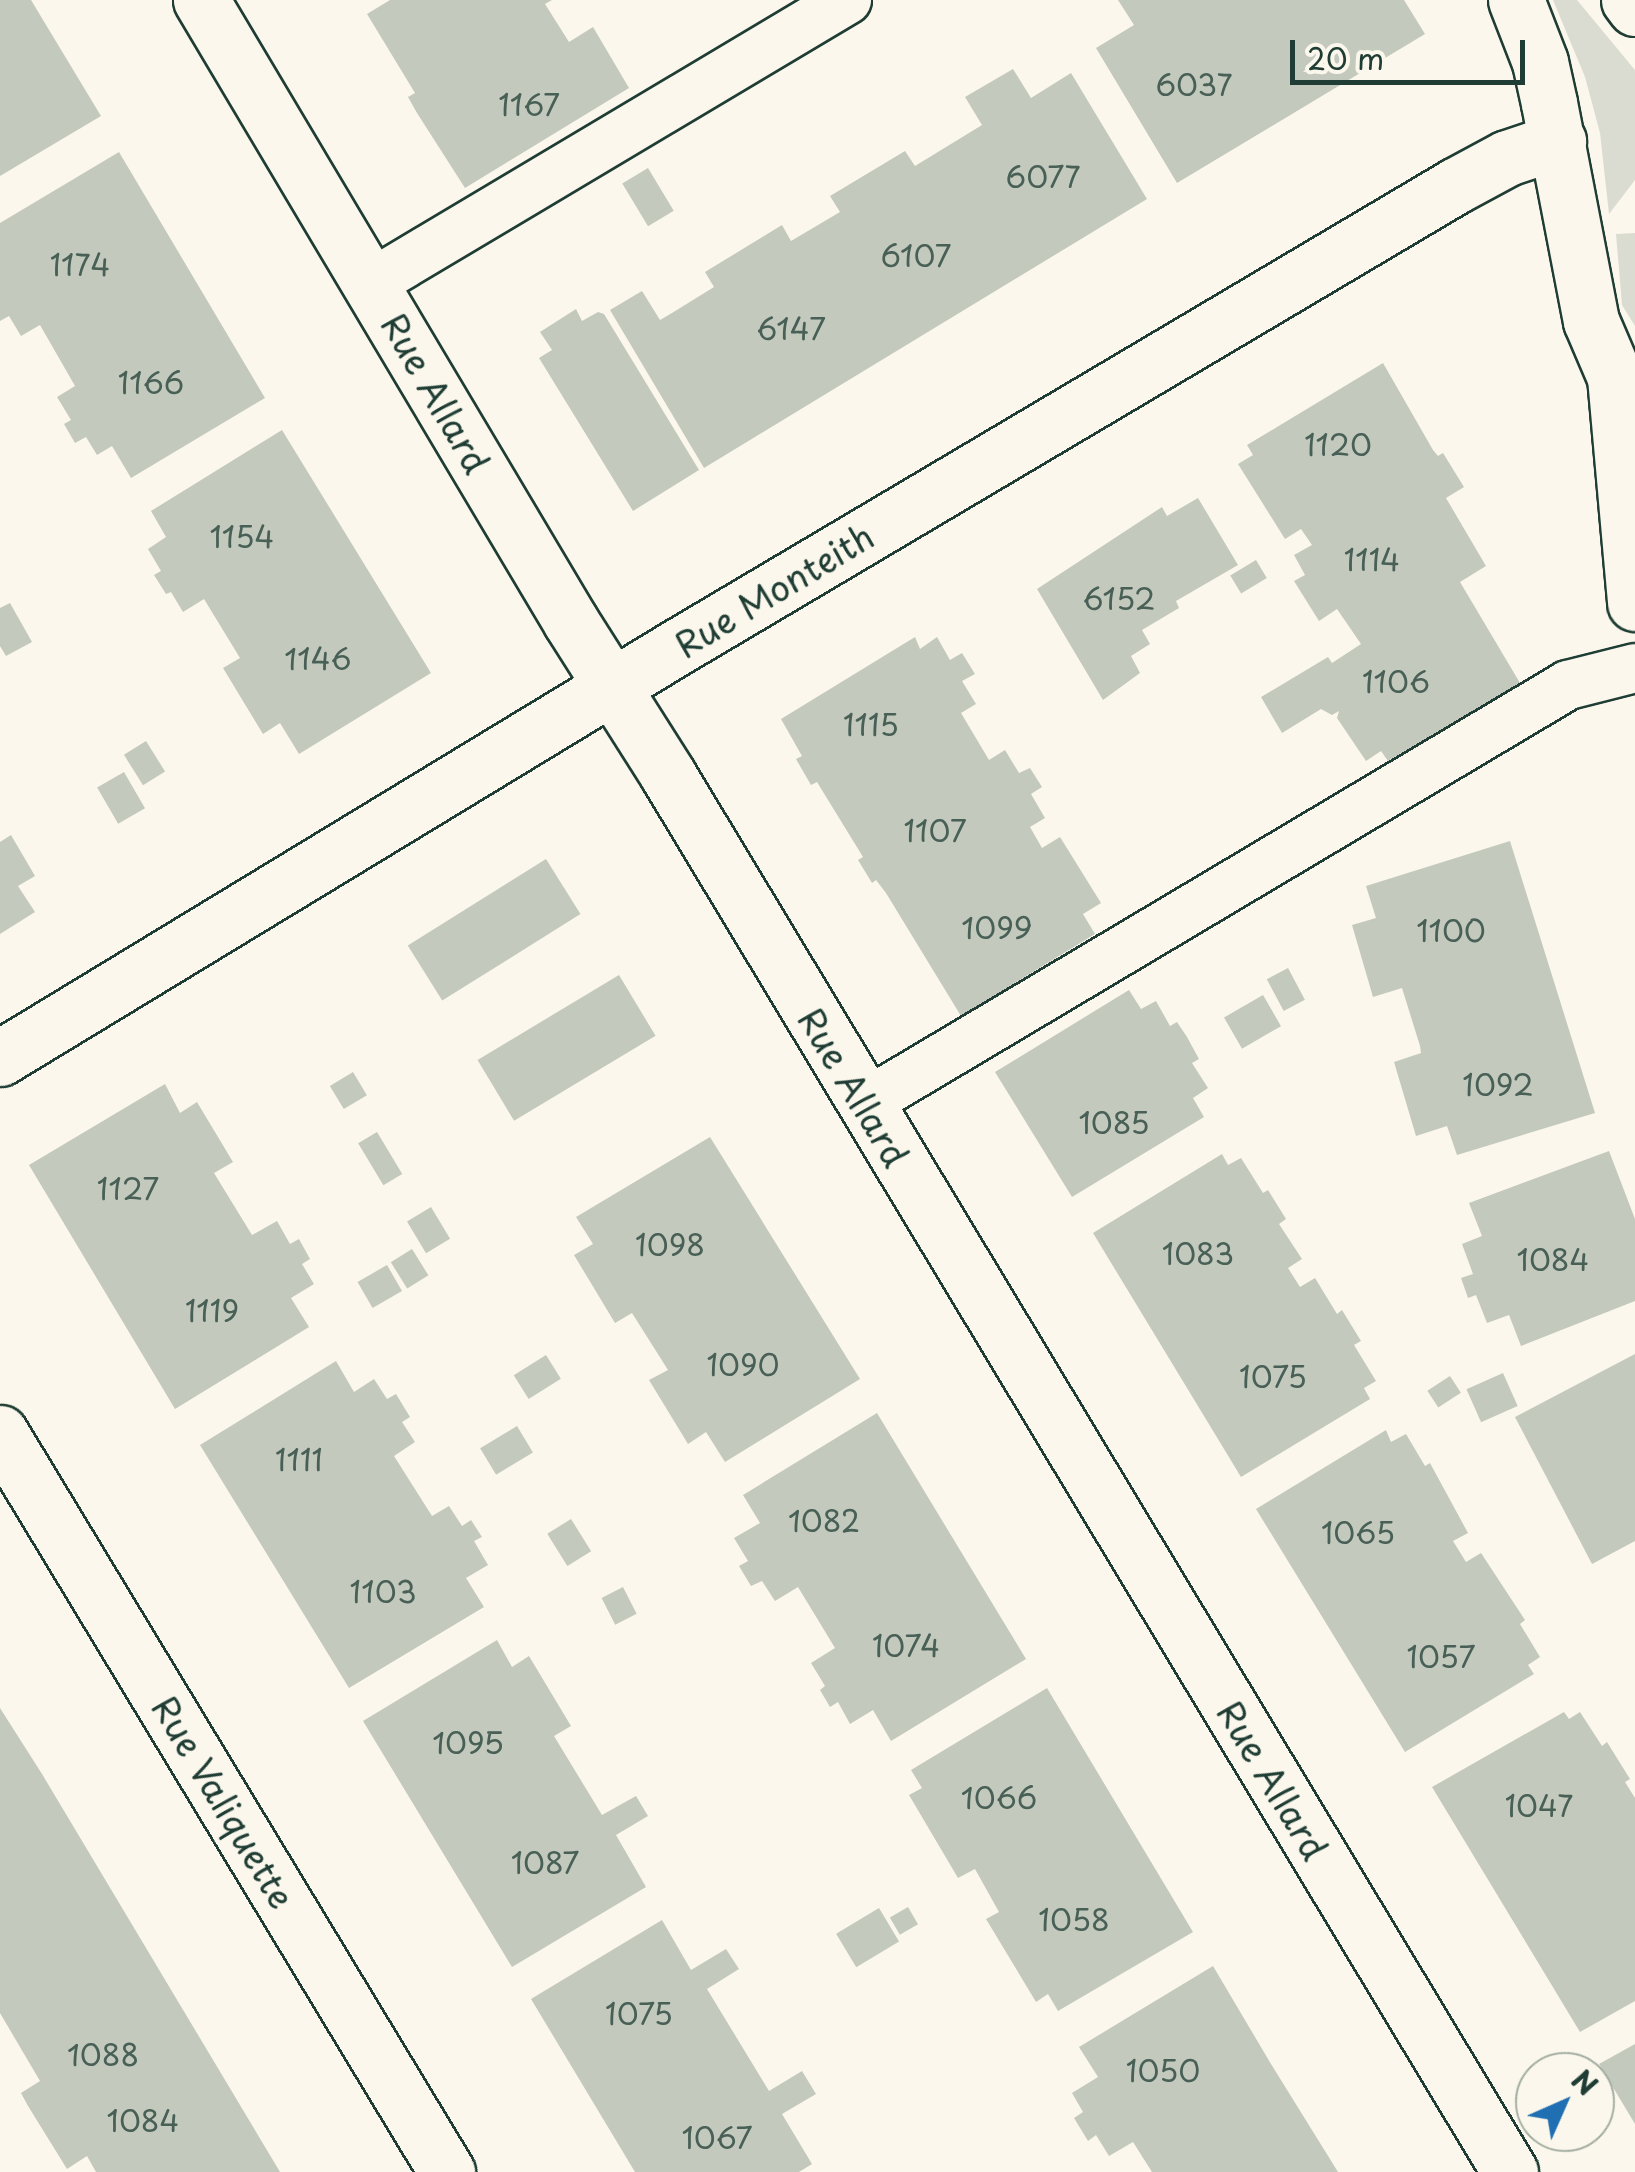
<!DOCTYPE html>
<style>
body{margin:0}
#map{position:relative;width:1635px;height:2172px;overflow:hidden;background:#fbf7ec;font-family:"Playpen Sans",sans-serif}
div>[style]{position:absolute}
.green>*{inset:0;background:#dbdcd1}
.building>*{inset:0;background:#c4c9be;transform-origin:0 0}
.roads{filter:drop-shadow(2px 0 #1f3d34) drop-shadow(-2px 0 #1f3d34) drop-shadow(0 2px #1f3d34) drop-shadow(0 -2px #1f3d34)}
.service>*{height:48px;margin:-24px;padding:0 24px;transform-origin:24px;border-radius:24px;background:#fbf7ec}
.minor>*{height:55px;margin:-27.5px;padding:0 27.5px;transform-origin:27.5px;border-radius:27.5px;background:#fbf7ec}
span{translate:-50% -50%;white-space:nowrap;text-align:center;line-height:1.15;-webkit-text-stroke:10px #fbf7ec;paint-order:stroke}
.number-label{font-size:30px;color:#486056}
.number-label span{-webkit-text-stroke-width:0}
.street-label{font-size:35px;color:#1f3d34}
.north{position:absolute;left:1515px;top:2052px;width:100px;height:100px;box-sizing:border-box;background:#fbf7ec;border:2px solid #a3ada2;border-radius:50%;rotate:45deg;font-size:28px;font-weight:700;line-height:40px;text-align:center;color:#1f3d34}
.north::after{content:'';display:block;margin:auto;width:35px;height:45px;background:#1f6fb2;clip-path:polygon(50% 0,100% 100%,50% 72%,0 100%)}
.scale{position:absolute;left:1290px;top:40px;width:235px;height:45px;box-sizing:border-box;border:5px solid #1f3d34;border-top:0;padding-left:12px;font-size:30px;line-height:35px;white-space:nowrap;color:#1f3d34;-webkit-text-stroke:8px #fbf7ec;paint-order:stroke}
</style>
<div id="map">
<div class="green">
<i style="clip-path:polygon(1553px 0,1577px 0,1635px 70px,1635px 180px,1609px 214px,1600px 133px,1585px 77px)"></i>
<i style="clip-path:polygon(1635px 233px,1635px 326px,1622px 305px,1616px 234px)"></i>
</div>
<div class="building">
<i style="clip-path:polygon(0 0,31px 0,101px 116px,0 176px)"></i>
<i style="clip-path:polygon(390px 0,552px 0,545px 4px,569px 42px,593px 27px,629px 88px,465px 188px,417px 113px,408px 97px,415px 93px,367px 14px)"></i>
<i style="clip-path:polygon(1118px 0,1404px 0,1425px 34px,1177px 183px,1096px 48px,1134px 25px)"></i>
<i style="clip-path:polygon(1013px 69px,1031px 98px,1071px 73px,1147px 199px,704px 468px,610px 310px,642px 291px,660px 320px,672px 313px,714px 287px,705px 272px,782px 225px,791px 241px,840px 212px,830px 196px,905px 151px,915px 166px,982px 125px,965px 97px)"></i>
<i style="clip-path:polygon(119px 152px,265px 398px,131px 478px,112px 446px,97px 455px,86px 437px,75px 443px,64px 424px,71px 420px,57px 397px,75px 386px,40px 325px,21px 336px,9px 316px,0 321px,0 223px)"></i>
<i style="left:648px;top:168px;width:50px;height:30px;rotate:59deg"></i>
<i style="clip-path:polygon(576px 309px,582px 321px,598px 312px,604px 314px,699px 470px,633px 511px,539px 358px,552px 350px,540px 332px)"></i>
<i style="clip-path:polygon(1383px 363px,1433px 450px,1438px 456px,1443px 453px,1464px 487px,1446px 498px,1486px 566px,1460px 582px,1520px 683px,1388px 761px,1381px 751px,1366px 761px,1337px 718px,1339px 711px,1332px 715px,1321px 709px,1282px 733px,1261px 697px,1328px 657px,1332px 663px,1361px 644px,1337px 609px,1319px 621px,1294px 581px,1305px 575px,1294px 555px,1312px 545px,1301px 529px,1285px 539px,1238px 464px,1253px 455px,1247px 445px)"></i>
<i style="clip-path:polygon(282px 430px,431px 673px,299px 754px,280px 723px,263px 734px,223px 668px,240px 658px,204px 599px,183px 612px,171px 592px,166px 594px,154px 575px,161px 571px,148px 549px,166px 537px,151px 511px)"></i>
<i style="clip-path:polygon(1198px 498px,1238px 565px,1176px 601px,1179px 608px,1142px 630px,1150px 644px,1131px 656px,1140px 673px,1103px 700px,1037px 589px,1162px 507px,1167px 516px)"></i>
<i style="left:1256px;top:560px;width:21px;height:30px;rotate:59deg"></i>
<i style="clip-path:polygon(10px 603px,32px 642px,6px 656px,0 646px,0 608px)"></i>
<i style="clip-path:polygon(915px 637px,920px 649px,937px 637px,950px 660px,962px 653px,975px 674px,962px 681px,976px 704px,961px 713px,989px 760px,1005px 750px,1019px 773px,1030px 768px,1042px 787px,1031px 794px,1045px 818px,1030px 827px,1042px 848px,1060px 837px,1101px 903px,1083px 914px,1095px 934px,961px 1016px,886px 893px,876px 880px,872px 883px,858px 860px,863px 857px,817px 782px,811px 785px,796px 759px,802px 756px,781px 719px)"></i>
<i style="left:146px;top:741px;width:36px;height:26px;rotate:58deg"></i>
<i style="left:124px;top:772px;width:42px;height:31px;rotate:60deg"></i>
<i style="clip-path:polygon(11px 835px,35px 876px,18px 886px,35px 912px,0 934px,0 842px)"></i>
<i style="clip-path:polygon(1510px 841px,1595px 1113px,1457px 1155px,1447px 1126px,1416px 1136px,1394px 1062px,1421px 1053px,1420px 1046px,1402px 988px,1373px 997px,1352px 925px,1376px 918px,1366px 886px)"></i>
<i style="left:546px;top:859px;width:65px;height:163px;rotate:58deg"></i>
<i style="left:1288px;top:968px;width:36px;height:24px;rotate:62deg"></i>
<i style="left:619px;top:975px;width:71px;height:165px;rotate:59deg"></i>
<i style="clip-path:polygon(1129px 990px,1141px 1009px,1156px 1001px,1170px 1026px,1177px 1022px,1187px 1037px,1199px 1059px,1192px 1063px,1208px 1088px,1193px 1098px,1204px 1117px,1072px 1197px,995px 1072px)"></i>
<i style="left:1263px;top:995px;width:36px;height:45px;rotate:60deg"></i>
<i style="left:353px;top:1072px;width:27px;height:27px;rotate:59deg"></i>
<i style="clip-path:polygon(165px 1084px,180px 1113px,197px 1102px,233px 1162px,214px 1173px,252px 1235px,277px 1221px,290px 1244px,299px 1239px,310px 1259px,302px 1264px,314px 1284px,291px 1298px,309px 1327px,175px 1409px,29px 1165px)"></i>
<i style="left:377px;top:1132px;width:49px;height:22px;rotate:59deg"></i>
<i style="clip-path:polygon(710px 1137px,860px 1379px,725px 1462px,706px 1432px,688px 1444px,649px 1380px,668px 1370px,632px 1313px,615px 1323px,574px 1255px,593px 1244px,576px 1217px)"></i>
<i style="clip-path:polygon(1609px 1151px,1635px 1219px,1635px 1301px,1521px 1346px,1509px 1315px,1487px 1323px,1476px 1295px,1468px 1298px,1461px 1278px,1473px 1274px,1462px 1244px,1482px 1236px,1469px 1203px)"></i>
<i style="clip-path:polygon(1222px 1154px,1228px 1165px,1241px 1158px,1263px 1193px,1268px 1190px,1286px 1219px,1279px 1224px,1302px 1259px,1288px 1268px,1300px 1287px,1315px 1278px,1337px 1314px,1342px 1310px,1361px 1341px,1354px 1345px,1376px 1381px,1364px 1388px,1370px 1399px,1241px 1477px,1093px 1233px)"></i>
<i style="left:431px;top:1207px;width:37px;height:28px;rotate:59deg"></i>
<i style="left:412px;top:1249px;width:31px;height:25px;rotate:58deg"></i>
<i style="left:387px;top:1265px;width:30px;height:34px;rotate:60deg"></i>
<i style="clip-path:polygon(1635px 1354px,1635px 1541px,1592px 1564px,1515px 1417px)"></i>
<i style="left:546px;top:1355px;width:28px;height:38px;rotate:58deg"></i>
<i style="clip-path:polygon(336px 1361px,354px 1392px,374px 1379px,387px 1399px,396px 1394px,410px 1417px,402px 1422px,415px 1442px,394px 1456px,432px 1516px,449px 1506px,462px 1526px,471px 1520px,482px 1537px,474px 1541px,488px 1565px,466px 1578px,484px 1607px,349px 1688px,200px 1445px)"></i>
<i style="left:1503px;top:1373px;width:36px;height:40px;rotate:66deg"></i>
<i style="left:1450px;top:1376px;width:20px;height:27px;rotate:57deg"></i>
<i style="clip-path:polygon(877px 1413px,1026px 1659px,891px 1741px,873px 1710px,850px 1724px,838px 1702px,830px 1707px,820px 1690px,825px 1686px,811px 1663px,835px 1648px,798px 1587px,775px 1601px,762px 1581px,751px 1586px,739px 1566px,748px 1561px,734px 1538px,760px 1523px,743px 1495px)"></i>
<i style="left:517px;top:1426px;width:31px;height:43px;rotate:59deg"></i>
<i style="clip-path:polygon(1386px 1430px,1391px 1442px,1406px 1434px,1425px 1466px,1430px 1463px,1468px 1533px,1453px 1541px,1466px 1562px,1481px 1553px,1525px 1620px,1520px 1624px,1540px 1657px,1528px 1665px,1534px 1674px,1405px 1752px,1256px 1509px)"></i>
<i style="left:571px;top:1519px;width:38px;height:28px;rotate:58deg"></i>
<i style="left:623px;top:1587px;width:30px;height:24px;rotate:63deg"></i>
<i style="clip-path:polygon(497px 1640px,512px 1667px,529px 1656px,571px 1726px,554px 1736px,602px 1815px,636px 1796px,648px 1816px,616px 1835px,646px 1887px,512px 1967px,363px 1721px)"></i>
<i style="clip-path:polygon(1047px 1688px,1193px 1932px,1058px 2011px,1048px 1994px,1036px 2002px,986px 1919px,999px 1912px,975px 1869px,958px 1878px,909px 1795px,922px 1788px,911px 1770px)"></i>
<i style="clip-path:polygon(0 1708px,42px 1774px,280px 2172px,96px 2172px,87px 2156px,67px 2169px,28px 2106px,21px 2093px,40px 2081px,0 2013px)"></i>
<i style="clip-path:polygon(1564px 1712px,1569px 1719px,1580px 1712px,1602px 1746px,1607px 1742px,1630px 1779px,1625px 1782px,1635px 1798px,1635px 2001px,1580px 2032px,1432px 1787px)"></i>
<i style="left:908px;top:1907px;width:20px;height:21px;rotate:60deg"></i>
<i style="left:879px;top:1908px;width:39px;height:50px;rotate:59deg"></i>
<i style="clip-path:polygon(662px 1920px,691px 1970px,726px 1949px,739px 1969px,707px 1989px,769px 2091px,802px 2071px,816px 2094px,782px 2114px,812px 2164px,799px 2172px,635px 2172px,531px 1999px)"></i>
<i style="clip-path:polygon(1213px 1966px,1271px 2064px,1338px 2172px,1152px 2172px,1133px 2142px,1109px 2156px,1096px 2135px,1088px 2141px,1074px 2118px,1083px 2112px,1072px 2093px,1098px 2077px,1079px 2047px)"></i>
<i style="clip-path:polygon(1635px 2044px,1635px 2124px,1599px 2064px)"></i>
</div>
<div class="roads">
<div class="service">
<i style="left:372px;top:283px;width:553px;rotate:-30.79deg"></i>
<i style="left:864px;top:1104px;width:819px;rotate:-30.76deg"></i>
<i style="left:1568px;top:685px;width:69px;rotate:-14.2deg"></i>
</div>
<div class="minor">
<i style="left:201px;top:0;width:724px;rotate:59.25deg"></i>
<i style="left:571px;top:622px;width:181px;rotate:57.6deg"></i>
<i style="left:668px;top:775px;width:1631px;rotate:58.92deg"></i>
<i style="left:1516px;top:0;width:66px;rotate:68.8deg"></i>
<i style="left:1540px;top:62px;width:42px;rotate:77.6deg"></i>
<i style="left:1549px;top:103px;width:222px;rotate:79.1deg"></i>
<i style="left:1591px;top:321px;width:61px;rotate:66.8deg"></i>
<i style="left:1615px;top:377px;width:227px;rotate:84.9deg"></i>
<i style="left:1629px;top:0;width:10px;rotate:53deg"></i>
<i style="left:0;top:1058px;width:786px;rotate:-31.26deg"></i>
<i style="left:672px;top:650px;width:910px;rotate:-30.65deg"></i>
<i style="left:1455px;top:186px;width:59px;rotate:-28.3deg"></i>
<i style="left:1507px;top:158px;width:54px;rotate:-18.4deg"></i>
<i style="left:0;top:1433px;width:864px;rotate:58.83deg"></i>
</div>
</div>
<div class="number-label">
<span style="left:1194px;top:84px">6037</span>
<span style="left:529px;top:104px">1167</span>
<span style="left:1043px;top:176px">6077</span>
<span style="left:916px;top:255px">6107</span>
<span style="left:80px;top:264px">1174</span>
<span style="left:791px;top:328px">6147</span>
<span style="left:151px;top:382px">1166</span>
<span style="left:1338px;top:444px">1120</span>
<span style="left:242px;top:536px">1154</span>
<span style="left:1372px;top:559px">1114</span>
<span style="left:1119px;top:598px">6152</span>
<span style="left:318px;top:658px">1146</span>
<span style="left:1396px;top:681px">1106</span>
<span style="left:871px;top:724px">1115</span>
<span style="left:935px;top:830px">1107</span>
<span style="left:997px;top:927px">1099</span>
<span style="left:1451px;top:930px">1100</span>
<span style="left:1498px;top:1084px">1092</span>
<span style="left:1114px;top:1122px">1085</span>
<span style="left:128px;top:1188px">1127</span>
<span style="left:670px;top:1244px">1098</span>
<span style="left:1198px;top:1253px">1083</span>
<span style="left:1553px;top:1259px">1084</span>
<span style="left:212px;top:1310px">1119</span>
<span style="left:743px;top:1364px">1090</span>
<span style="left:1273px;top:1376px">1075</span>
<span style="left:299px;top:1459px">1111</span>
<span style="left:824px;top:1520px">1082</span>
<span style="left:1358px;top:1532px">1065</span>
<span style="left:383px;top:1591px">1103</span>
<span style="left:906px;top:1645px">1074</span>
<span style="left:1441px;top:1656px">1057</span>
<span style="left:468px;top:1742px">1095</span>
<span style="left:999px;top:1797px">1066</span>
<span style="left:1539px;top:1805px">1047</span>
<span style="left:545px;top:1862px">1087</span>
<span style="left:1074px;top:1919px">1058</span>
<span style="left:639px;top:2013px">1075</span>
<span style="left:103px;top:2054px">1088</span>
<span style="left:1163px;top:2070px">1050</span>
<span style="left:143px;top:2120px">1084</span>
<span style="left:717px;top:2137px">1067</span>
</div>
<div class="street-label">
<span style="left:436px;top:393px;rotate:60deg">Rue Allard</span>
<span style="left:774px;top:590px;rotate:-31deg">Rue Monteith</span>
<span style="left:854px;top:1087px;rotate:59deg">Rue Allard</span>
<span style="left:1273px;top:1780px;rotate:59deg">Rue Allard</span>
<span style="left:224px;top:1802px;rotate:59deg">Rue Valiquette</span>
</div>
<div class="north">N</div>
<div class="scale">20 m</div>
</div>
